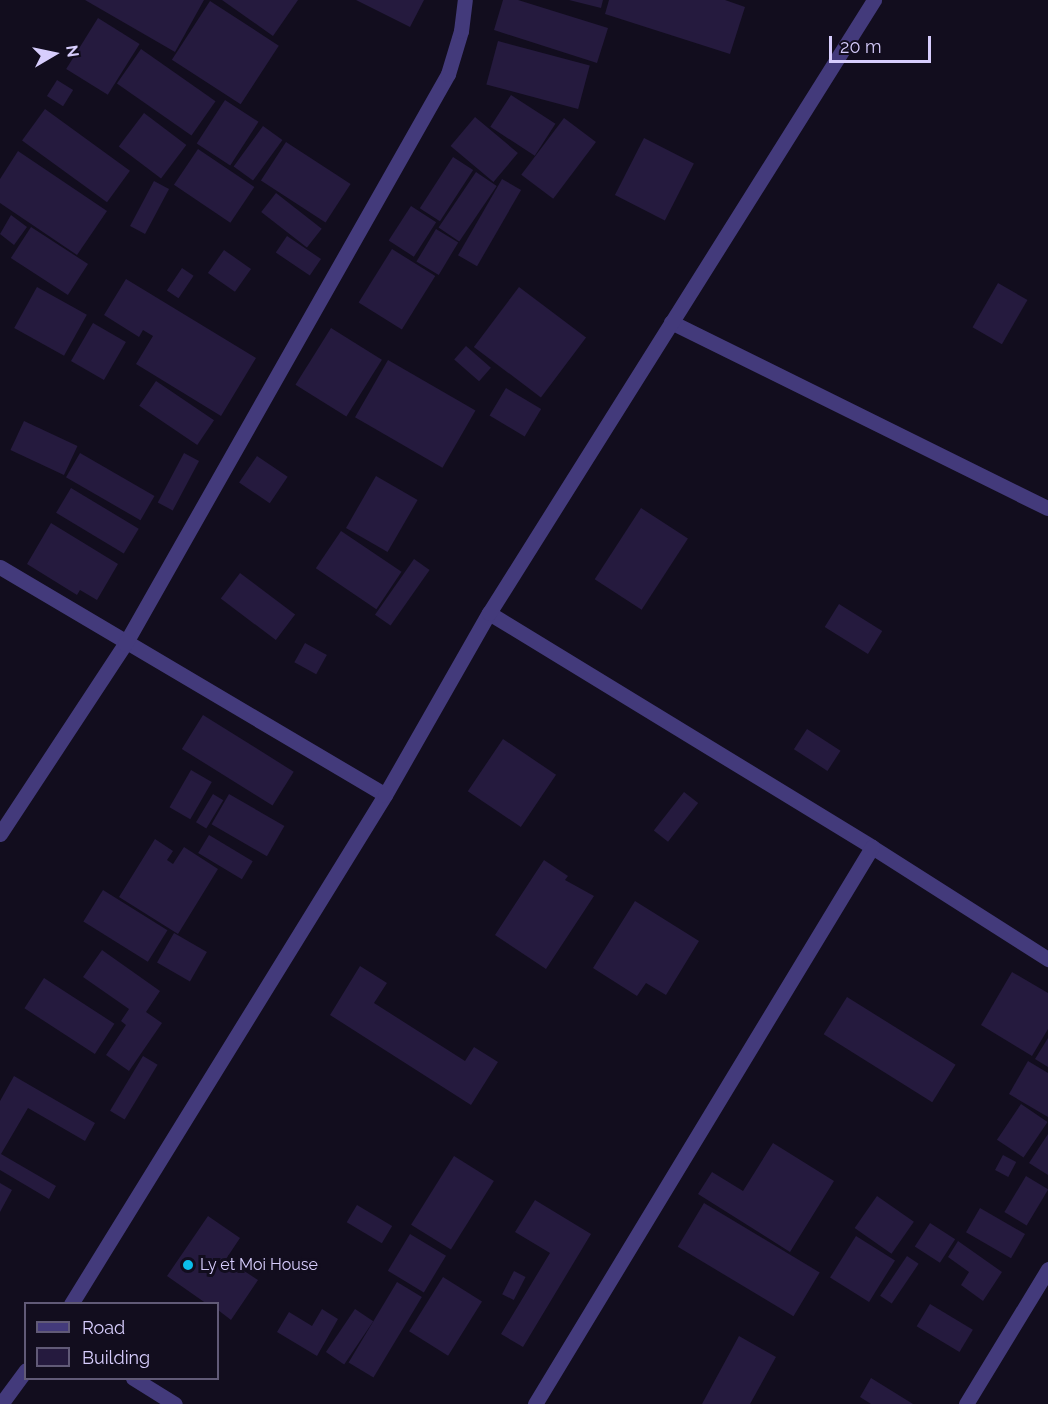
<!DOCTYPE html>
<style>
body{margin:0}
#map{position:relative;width:1048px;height:1404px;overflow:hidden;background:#120d1e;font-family:Raleway,sans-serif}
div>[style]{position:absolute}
.building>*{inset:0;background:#251a3e;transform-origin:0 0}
.minor>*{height:15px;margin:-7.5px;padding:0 7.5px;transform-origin:7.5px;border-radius:7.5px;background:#433a7b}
.tertiary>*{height:15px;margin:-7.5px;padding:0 7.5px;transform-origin:7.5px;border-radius:7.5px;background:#433a7b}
.dots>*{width:16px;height:16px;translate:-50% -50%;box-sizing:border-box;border:3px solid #120d1e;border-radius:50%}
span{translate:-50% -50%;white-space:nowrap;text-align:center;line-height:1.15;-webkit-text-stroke:6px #120d1e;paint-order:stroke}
.poi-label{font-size:16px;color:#d7cdfd}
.left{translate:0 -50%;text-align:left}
.legend{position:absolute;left:24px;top:1302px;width:195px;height:78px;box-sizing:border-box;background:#120d1e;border:2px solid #615a77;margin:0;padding:8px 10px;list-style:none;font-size:18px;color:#d7cdfd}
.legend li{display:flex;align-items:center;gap:12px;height:30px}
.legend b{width:30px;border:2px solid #615a77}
.north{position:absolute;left:24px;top:24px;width:60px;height:60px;-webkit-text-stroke:4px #120d1e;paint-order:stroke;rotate:81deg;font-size:16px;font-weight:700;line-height:24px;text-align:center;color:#d7cdfd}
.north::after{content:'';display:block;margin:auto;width:21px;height:27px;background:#d7cdfd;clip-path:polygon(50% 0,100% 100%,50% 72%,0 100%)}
.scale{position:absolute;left:829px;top:36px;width:102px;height:27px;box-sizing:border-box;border:3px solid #d7cdfd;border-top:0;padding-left:8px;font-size:18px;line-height:21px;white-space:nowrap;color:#d7cdfd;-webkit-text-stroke:4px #120d1e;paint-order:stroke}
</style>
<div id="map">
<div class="building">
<i style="clip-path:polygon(85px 0,204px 0,175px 52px)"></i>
<i style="clip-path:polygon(222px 0,298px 0,273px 36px)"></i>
<i style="clip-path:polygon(356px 0,424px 0,410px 27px)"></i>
<i style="clip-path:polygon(503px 0,518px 0,608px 28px,597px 63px,494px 30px)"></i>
<i style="clip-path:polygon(569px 0,603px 0,601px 8px)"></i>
<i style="clip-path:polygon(609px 0,725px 0,745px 7px,730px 54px,605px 14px)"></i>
<i style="left:210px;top:1px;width:82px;height:70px;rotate:33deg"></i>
<i style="left:98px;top:18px;width:49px;height:60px;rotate:32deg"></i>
<i style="left:498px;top:41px;width:95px;height:45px;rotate:15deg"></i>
<i style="left:141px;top:49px;width:91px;height:42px;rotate:35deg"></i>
<i style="left:57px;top:80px;width:19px;height:19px;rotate:32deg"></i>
<i style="left:511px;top:95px;width:53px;height:38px;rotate:33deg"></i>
<i style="left:225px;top:100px;width:40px;height:52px;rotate:33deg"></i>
<i style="left:45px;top:109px;width:105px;height:39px;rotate:36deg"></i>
<i style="left:144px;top:113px;width:53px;height:42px;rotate:37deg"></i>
<i style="left:475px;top:117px;width:56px;height:38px;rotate:40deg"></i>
<i style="left:564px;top:118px;width:40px;height:71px;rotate:37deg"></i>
<i style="left:263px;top:126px;width:24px;height:50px;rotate:36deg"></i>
<i style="left:644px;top:138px;width:56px;height:64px;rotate:27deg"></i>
<i style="left:286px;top:142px;width:77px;height:46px;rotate:33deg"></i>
<i style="left:198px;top:149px;width:68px;height:43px;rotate:34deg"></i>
<i style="clip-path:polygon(18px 151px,107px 211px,77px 255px,0 203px,0 179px)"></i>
<i style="left:453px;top:157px;width:24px;height:61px;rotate:33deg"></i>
<i style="left:476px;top:172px;width:25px;height:67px;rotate:34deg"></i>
<i style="left:502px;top:179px;width:22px;height:88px;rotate:30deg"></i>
<i style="left:154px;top:181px;width:17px;height:51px;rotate:28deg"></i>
<i style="left:276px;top:193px;width:58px;height:24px;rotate:38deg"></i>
<i style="left:411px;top:206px;width:30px;height:41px;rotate:33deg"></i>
<i style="clip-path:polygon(11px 215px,27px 227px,14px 245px,0 234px)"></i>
<i style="left:31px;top:227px;width:68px;height:37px;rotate:33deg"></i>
<i style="left:436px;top:229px;width:26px;height:38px;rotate:31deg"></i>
<i style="left:287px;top:236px;width:41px;height:20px;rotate:34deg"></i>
<i style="left:392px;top:249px;width:51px;height:63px;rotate:32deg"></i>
<i style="left:224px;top:250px;width:33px;height:28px;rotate:35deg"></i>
<i style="left:182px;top:268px;width:14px;height:27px;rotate:34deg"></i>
<i style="clip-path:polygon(126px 279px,256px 358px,221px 416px,136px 364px,153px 336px,143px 330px,139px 337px,104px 315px)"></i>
<i style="left:998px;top:283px;width:34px;height:51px;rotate:30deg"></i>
<i style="left:37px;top:287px;width:57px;height:47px;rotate:29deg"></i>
<i style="left:519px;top:287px;width:84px;height:75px;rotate:37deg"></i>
<i style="left:93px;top:323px;width:38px;height:44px;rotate:30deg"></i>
<i style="left:331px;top:328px;width:60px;height:67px;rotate:32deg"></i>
<i style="left:466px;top:346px;width:33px;height:18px;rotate:41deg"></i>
<i style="left:388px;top:360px;width:101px;height:66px;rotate:30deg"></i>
<i style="left:156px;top:381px;width:70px;height:30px;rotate:34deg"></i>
<i style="left:506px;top:388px;width:41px;height:32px;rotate:31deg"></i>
<i style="left:24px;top:421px;width:59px;height:32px;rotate:25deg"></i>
<i style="left:80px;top:453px;width:86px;height:28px;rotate:30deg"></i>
<i style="left:184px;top:453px;width:17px;height:56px;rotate:28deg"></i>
<i style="left:257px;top:456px;width:37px;height:32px;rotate:34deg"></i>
<i style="left:376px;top:476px;width:48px;height:60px;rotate:30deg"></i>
<i style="left:71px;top:488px;width:79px;height:29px;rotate:31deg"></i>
<i style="left:641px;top:508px;width:56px;height:85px;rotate:33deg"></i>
<i style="clip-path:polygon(51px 523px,118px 564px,97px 600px,80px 590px,77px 595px,27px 564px)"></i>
<i style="left:341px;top:531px;width:73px;height:45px;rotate:34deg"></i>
<i style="left:414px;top:559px;width:19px;height:68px;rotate:35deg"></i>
<i style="left:240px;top:573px;width:69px;height:32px;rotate:37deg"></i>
<i style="left:839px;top:604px;width:51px;height:27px;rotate:32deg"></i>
<i style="left:305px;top:643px;width:25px;height:22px;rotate:29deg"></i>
<i style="left:203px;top:715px;width:107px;height:40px;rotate:32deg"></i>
<i style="left:807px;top:729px;width:40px;height:24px;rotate:33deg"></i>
<i style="left:503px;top:739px;width:64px;height:63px;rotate:34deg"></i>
<i style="left:191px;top:770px;width:24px;height:43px;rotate:30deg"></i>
<i style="left:684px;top:792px;width:18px;height:49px;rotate:38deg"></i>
<i style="left:213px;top:794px;width:12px;height:33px;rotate:31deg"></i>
<i style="left:229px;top:794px;width:64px;height:35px;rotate:30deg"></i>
<i style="left:209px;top:835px;width:51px;height:21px;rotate:31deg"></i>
<i style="clip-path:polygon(155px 839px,173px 851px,167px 860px,173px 864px,184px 847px,218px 869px,178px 934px,119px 897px)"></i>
<i style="clip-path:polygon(544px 860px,568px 876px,565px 880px,594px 896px,546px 969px,495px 935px)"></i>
<i style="left:103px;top:890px;width:76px;height:37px;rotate:32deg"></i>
<i style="clip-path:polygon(635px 901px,699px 941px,666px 995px,646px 983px,637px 996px,593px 968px)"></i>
<i style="left:174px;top:933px;width:38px;height:34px;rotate:30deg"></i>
<i style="clip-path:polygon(102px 950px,160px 991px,146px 1012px,162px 1023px,129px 1071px,106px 1055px,126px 1025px,121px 1021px,129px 1009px,83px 977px)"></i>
<i style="clip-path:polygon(360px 966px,387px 983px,374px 1003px,465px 1061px,474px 1047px,498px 1062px,471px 1105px,330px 1015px)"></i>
<i style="clip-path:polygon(1012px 972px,1048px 993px,1048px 1029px,1032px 1056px,981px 1025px)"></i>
<i style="left:44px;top:978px;width:84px;height:36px;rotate:33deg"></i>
<i style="left:847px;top:997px;width:128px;height:44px;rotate:32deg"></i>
<i style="clip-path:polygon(1048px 1038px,1048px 1067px,1035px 1059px)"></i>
<i style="left:143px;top:1056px;width:17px;height:64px;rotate:31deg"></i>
<i style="clip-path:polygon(1028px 1061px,1048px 1073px,1048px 1117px,1009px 1094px)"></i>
<i style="clip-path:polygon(14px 1076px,95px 1123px,85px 1141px,28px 1108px,1px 1154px,56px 1186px,49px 1199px,0 1170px,0 1101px)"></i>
<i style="left:1021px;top:1104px;width:32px;height:43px;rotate:34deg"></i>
<i style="clip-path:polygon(1048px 1134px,1048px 1175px,1029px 1163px)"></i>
<i style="clip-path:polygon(773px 1143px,834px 1181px,790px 1252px,698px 1194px,712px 1172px,743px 1191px)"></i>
<i style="left:1003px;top:1155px;width:15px;height:17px;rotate:28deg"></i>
<i style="left:454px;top:1156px;width:47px;height:81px;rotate:32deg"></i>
<i style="left:1026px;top:1176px;width:26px;height:42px;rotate:31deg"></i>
<i style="clip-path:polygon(0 1183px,12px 1190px,0 1212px)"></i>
<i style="left:877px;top:1196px;width:45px;height:39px;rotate:35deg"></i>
<i style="clip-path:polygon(535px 1200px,591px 1234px,523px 1347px,501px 1334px,550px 1253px,515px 1232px)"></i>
<i style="left:704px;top:1203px;width:135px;height:51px;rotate:31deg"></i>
<i style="left:357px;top:1205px;width:41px;height:20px;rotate:31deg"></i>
<i style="left:980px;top:1208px;width:52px;height:28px;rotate:30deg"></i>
<i style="clip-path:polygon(208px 1216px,240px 1238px,226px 1259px,258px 1280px,231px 1320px,218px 1310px,218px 1304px,207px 1304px,167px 1276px)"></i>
<i style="left:930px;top:1223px;width:30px;height:28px;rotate:33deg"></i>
<i style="left:410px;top:1234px;width:42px;height:43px;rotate:31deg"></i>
<i style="left:856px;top:1236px;width:46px;height:49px;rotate:32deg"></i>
<i style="clip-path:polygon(958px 1241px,1002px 1272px,983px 1301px,961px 1285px,969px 1272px,948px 1257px)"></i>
<i style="left:907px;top:1256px;width:14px;height:48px;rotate:34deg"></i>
<i style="left:514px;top:1271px;width:13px;height:26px;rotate:27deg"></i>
<i style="left:443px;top:1277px;width:46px;height:64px;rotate:32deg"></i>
<i style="left:397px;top:1282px;width:29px;height:94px;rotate:31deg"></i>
<i style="left:930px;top:1304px;width:50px;height:26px;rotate:31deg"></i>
<i style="clip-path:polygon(322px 1309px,338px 1319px,317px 1356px,277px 1332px,289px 1312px,312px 1326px)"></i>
<i style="left:355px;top:1309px;width:22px;height:52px;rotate:34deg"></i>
<i style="clip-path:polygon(739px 1336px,776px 1357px,750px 1404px,702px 1404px)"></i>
<i style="clip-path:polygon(871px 1378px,913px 1404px,871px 1404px,860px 1397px)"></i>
</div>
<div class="minor">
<i style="left:671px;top:322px;width:420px;rotate:26.3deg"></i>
<i style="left:0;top:567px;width:447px;rotate:30.6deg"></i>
<i style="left:489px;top:613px;width:449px;rotate:31.4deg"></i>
<i style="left:872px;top:847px;width:209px;rotate:32.5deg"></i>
<i style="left:0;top:834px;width:227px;rotate:-56.7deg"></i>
<i style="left:125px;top:644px;width:655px;rotate:-60.46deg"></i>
<i style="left:448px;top:74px;width:45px;rotate:-73.2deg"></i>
<i style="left:461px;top:31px;width:31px;rotate:-83deg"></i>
<i style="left:133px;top:1378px;width:49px;rotate:31.8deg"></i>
<i style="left:535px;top:1404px;width:651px;rotate:-58.82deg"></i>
<i style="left:966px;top:1404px;width:158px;rotate:-58.7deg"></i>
</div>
<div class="tertiary">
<i style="left:71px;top:1304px;width:598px;rotate:-58.33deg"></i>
<i style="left:385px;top:795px;width:210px;rotate:-60.3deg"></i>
<i style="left:489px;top:613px;width:724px;rotate:-57.87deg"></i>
<i style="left:1px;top:1404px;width:42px;rotate:-53.7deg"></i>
</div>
<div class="dots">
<i style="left:188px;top:1265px;background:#0bbdea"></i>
</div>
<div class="poi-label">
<span class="left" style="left:200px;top:1265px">Ly et Moi House</span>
</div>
<ul class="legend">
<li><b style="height:8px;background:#433a7b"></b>Road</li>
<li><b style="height:16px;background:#251a3e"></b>Building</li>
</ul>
<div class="north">N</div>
<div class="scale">20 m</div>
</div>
